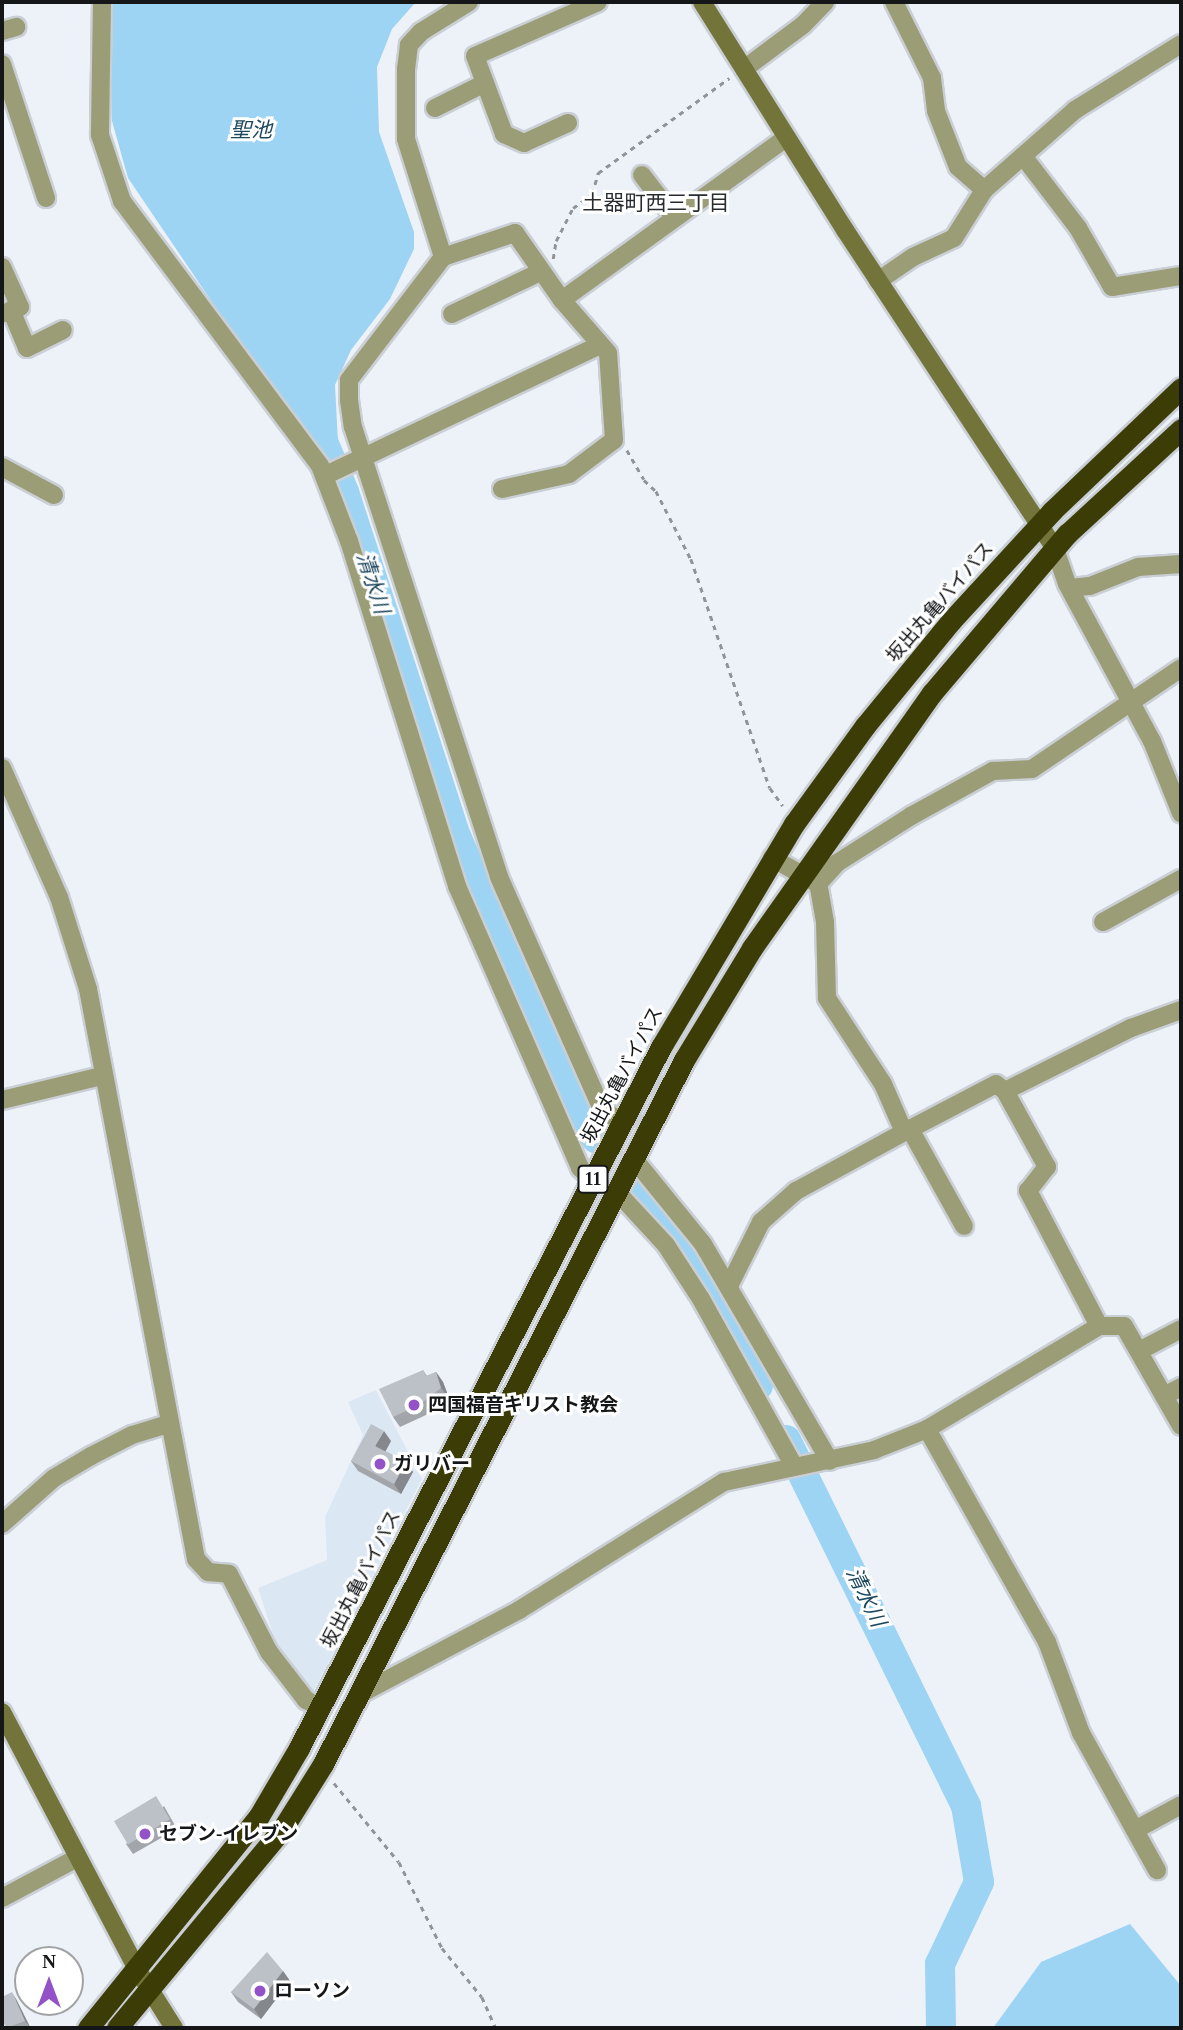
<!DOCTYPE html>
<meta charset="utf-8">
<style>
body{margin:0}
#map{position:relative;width:1183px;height:2030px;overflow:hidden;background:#edf2f9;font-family:"Times New Roman","Noto Sans JP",serif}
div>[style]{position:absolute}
.built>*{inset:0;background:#dce7f4}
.water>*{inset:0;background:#9dd4f4}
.river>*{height:30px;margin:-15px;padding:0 15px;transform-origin:15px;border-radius:15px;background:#9dd4f4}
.path>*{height:2.5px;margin-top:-1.25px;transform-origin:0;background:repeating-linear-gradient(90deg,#909499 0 5px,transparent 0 10px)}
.roads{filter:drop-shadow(2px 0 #cacfd5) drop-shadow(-2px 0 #cacfd5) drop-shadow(0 2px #cacfd5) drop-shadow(0 -2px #cacfd5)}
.street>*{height:18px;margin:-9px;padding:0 9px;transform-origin:9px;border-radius:9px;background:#9b9d77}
.secondary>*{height:18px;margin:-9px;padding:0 9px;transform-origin:9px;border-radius:9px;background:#727439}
.highway>*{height:21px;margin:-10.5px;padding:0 10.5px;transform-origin:10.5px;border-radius:10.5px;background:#3c3d06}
.wall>*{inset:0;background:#a2a6ab}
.shaded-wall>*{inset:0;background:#84878b}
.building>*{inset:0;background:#bcc1c7;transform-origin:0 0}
.dots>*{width:19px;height:19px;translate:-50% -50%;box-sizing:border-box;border:4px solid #fff;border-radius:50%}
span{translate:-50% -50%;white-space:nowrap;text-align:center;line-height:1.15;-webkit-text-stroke:6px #fff;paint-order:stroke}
.shield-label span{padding:2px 5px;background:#fff;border:2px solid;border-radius:5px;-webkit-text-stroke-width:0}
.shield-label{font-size:18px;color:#141618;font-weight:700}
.street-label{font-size:19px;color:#141618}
.poi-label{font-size:19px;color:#141618;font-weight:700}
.left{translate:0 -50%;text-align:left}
.water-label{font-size:21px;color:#1e485e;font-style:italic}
.neighbourhood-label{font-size:21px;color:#282c31}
.frame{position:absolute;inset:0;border:4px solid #141618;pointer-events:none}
.north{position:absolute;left:14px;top:1946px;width:70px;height:70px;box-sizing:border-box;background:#fff;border:2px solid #a1a2a3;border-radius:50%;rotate:0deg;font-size:19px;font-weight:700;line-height:28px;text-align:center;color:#141618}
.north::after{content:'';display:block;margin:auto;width:24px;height:32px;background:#9352c7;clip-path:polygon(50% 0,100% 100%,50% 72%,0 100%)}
</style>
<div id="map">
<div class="built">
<i style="clip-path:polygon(376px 1390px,422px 1479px,312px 1695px,305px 1692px,277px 1647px,258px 1588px,327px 1560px,325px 1517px,363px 1435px,348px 1402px)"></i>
</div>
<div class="water">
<i style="clip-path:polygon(109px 2px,416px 2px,392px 29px,377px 67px,379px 132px,414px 232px,414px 249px,390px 299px,351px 350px,335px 385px,338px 442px,315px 454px,128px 178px,112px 121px)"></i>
<i style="clip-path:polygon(1130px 1924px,1181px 1986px,1181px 2028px,993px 2028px,1041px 1962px)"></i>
</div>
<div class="river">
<i style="left:310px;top:410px;width:89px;rotate:67.5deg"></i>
<i style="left:344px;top:492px;width:362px;rotate:72deg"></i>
<i style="left:456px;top:836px;width:261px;rotate:66.5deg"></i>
<i style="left:560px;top:1075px;width:73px;rotate:60.3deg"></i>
<i style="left:639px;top:1194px;width:98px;rotate:52.4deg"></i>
<i style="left:699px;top:1272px;width:128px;rotate:62.6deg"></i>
<i style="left:786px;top:1440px;width:408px;rotate:63.8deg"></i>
<i style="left:966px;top:1806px;width:77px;rotate:80.3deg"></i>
<i style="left:979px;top:1882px;width:91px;rotate:115.4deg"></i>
<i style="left:940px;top:1964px;width:64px;rotate:89.1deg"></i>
</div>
<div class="path">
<i style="left:553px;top:259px;width:18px;rotate:-81deg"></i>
<i style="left:556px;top:241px;width:37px;rotate:-63deg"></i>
<i style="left:573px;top:208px;width:24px;rotate:-36deg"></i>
<i style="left:592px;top:194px;width:22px;rotate:-74deg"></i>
<i style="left:598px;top:173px;width:162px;rotate:-35.9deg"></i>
<i style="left:627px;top:450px;width:34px;rotate:60deg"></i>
<i style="left:644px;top:480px;width:16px;rotate:43deg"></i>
<i style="left:656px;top:491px;width:76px;rotate:62.8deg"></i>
<i style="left:691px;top:559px;width:242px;rotate:71deg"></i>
<i style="left:770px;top:788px;width:22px;rotate:54deg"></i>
<i style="left:334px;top:1783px;width:102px;rotate:50.6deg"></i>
<i style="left:399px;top:1862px;width:96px;rotate:63.4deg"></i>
<i style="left:442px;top:1948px;width:63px;rotate:50.8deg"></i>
<i style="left:482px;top:1997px;width:34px;rotate:66deg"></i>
</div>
<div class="roads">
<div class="street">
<i style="left:102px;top:2px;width:133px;rotate:90.9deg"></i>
<i style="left:100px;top:135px;width:70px;rotate:71.6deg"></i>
<i style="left:122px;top:201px;width:331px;rotate:53.2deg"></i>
<i style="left:320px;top:466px;width:80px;rotate:68.9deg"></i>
<i style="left:349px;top:541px;width:362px;rotate:72.6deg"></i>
<i style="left:457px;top:886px;width:308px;rotate:66.4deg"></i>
<i style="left:580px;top:1168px;width:18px;rotate:43deg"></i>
<i style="left:469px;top:2px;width:57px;rotate:148deg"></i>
<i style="left:421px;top:32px;width:18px;rotate:133deg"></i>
<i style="left:409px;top:45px;width:24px;rotate:97deg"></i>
<i style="left:406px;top:69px;width:70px;rotate:90deg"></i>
<i style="left:406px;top:139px;width:124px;rotate:72.6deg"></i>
<i style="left:443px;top:257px;width:155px;rotate:127.4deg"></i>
<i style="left:349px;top:380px;width:20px;rotate:90deg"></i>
<i style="left:349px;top:400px;width:27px;rotate:82deg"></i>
<i style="left:353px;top:427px;width:473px;rotate:72deg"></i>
<i style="left:499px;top:877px;width:254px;rotate:66.1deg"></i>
<i style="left:602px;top:1109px;width:23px;rotate:34deg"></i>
<i style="left:894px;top:2px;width:85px;rotate:63.4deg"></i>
<i style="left:932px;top:78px;width:33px;rotate:83deg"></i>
<i style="left:936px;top:111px;width:60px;rotate:68.6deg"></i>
<i style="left:958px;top:167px;width:35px;rotate:41deg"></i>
<i style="left:2px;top:31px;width:15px;rotate:-16deg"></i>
<i style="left:2px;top:64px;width:141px;rotate:71.8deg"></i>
<i style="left:744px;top:69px;width:74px;rotate:-36.7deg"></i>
<i style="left:803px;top:25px;width:32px;rotate:-46deg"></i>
<i style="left:435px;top:108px;width:56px;rotate:-26.6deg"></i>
<i style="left:568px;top:123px;width:48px;rotate:155.6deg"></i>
<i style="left:524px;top:143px;width:22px;rotate:-156deg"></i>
<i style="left:504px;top:134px;width:83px;rotate:-110.4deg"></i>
<i style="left:475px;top:56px;width:134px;rotate:-23.7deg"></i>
<i style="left:1023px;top:156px;width:91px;rotate:52.6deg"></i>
<i style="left:1078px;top:228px;width:68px;rotate:60deg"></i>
<i style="left:1112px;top:287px;width:70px;rotate:-9.1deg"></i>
<i style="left:642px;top:175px;width:54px;rotate:52.5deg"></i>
<i style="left:443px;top:257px;width:76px;rotate:-18.4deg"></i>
<i style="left:515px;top:233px;width:82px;rotate:55deg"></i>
<i style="left:2px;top:267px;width:44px;rotate:65.8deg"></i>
<i style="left:20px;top:307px;width:16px;rotate:158deg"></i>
<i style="left:878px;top:281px;width:42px;rotate:-34.4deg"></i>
<i style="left:913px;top:257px;width:45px;rotate:-24.9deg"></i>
<i style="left:954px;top:238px;width:57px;rotate:-58deg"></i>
<i style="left:984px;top:190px;width:121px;rotate:-41.3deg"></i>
<i style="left:1075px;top:110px;width:125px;rotate:-31.9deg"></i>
<i style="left:11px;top:310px;width:41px;rotate:67.2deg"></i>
<i style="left:27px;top:348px;width:40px;rotate:-26.6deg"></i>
<i style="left:452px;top:314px;width:98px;rotate:-25.5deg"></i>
<i style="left:2px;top:467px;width:59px;rotate:28.3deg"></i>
<i style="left:324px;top:476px;width:306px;rotate:-25.4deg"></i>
<i style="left:502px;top:489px;width:69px;rotate:-12.6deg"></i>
<i style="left:569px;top:474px;width:56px;rotate:-37.1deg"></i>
<i style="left:614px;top:440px;width:87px;rotate:-93.9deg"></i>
<i style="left:608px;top:353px;width:70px;rotate:-131deg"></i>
<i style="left:562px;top:300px;width:276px;rotate:-35.9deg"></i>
<i style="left:1055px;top:549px;width:37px;rotate:71deg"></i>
<i style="left:1067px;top:584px;width:179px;rotate:61.6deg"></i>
<i style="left:1152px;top:741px;width:78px;rotate:68.1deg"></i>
<i style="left:1070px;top:588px;width:20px;rotate:-6deg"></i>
<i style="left:1090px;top:586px;width:52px;rotate:-21.6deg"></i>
<i style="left:1138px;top:567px;width:43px;rotate:-4deg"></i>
<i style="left:2px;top:768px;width:141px;rotate:66.2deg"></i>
<i style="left:59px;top:897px;width:96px;rotate:72.5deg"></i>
<i style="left:88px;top:989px;width:580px;rotate:79.27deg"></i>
<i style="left:196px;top:1559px;width:18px;rotate:47deg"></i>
<i style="left:208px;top:1572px;width:21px;rotate:5deg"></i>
<i style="left:229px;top:1574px;width:88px;rotate:62.9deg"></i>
<i style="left:269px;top:1652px;width:61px;rotate:52.4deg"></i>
<i style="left:306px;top:1700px;width:18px;rotate:27deg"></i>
<i style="left:772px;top:858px;width:49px;rotate:29.2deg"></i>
<i style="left:1103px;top:922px;width:89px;rotate:-28.9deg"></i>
<i style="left:1005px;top:1091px;width:141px;rotate:-26.6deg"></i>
<i style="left:1131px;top:1028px;width:53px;rotate:-19.8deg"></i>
<i style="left:2px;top:1100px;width:102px;rotate:-13.6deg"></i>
<i style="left:910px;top:1129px;width:111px;rotate:60.9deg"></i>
<i style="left:634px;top:1159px;width:109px;rotate:50.9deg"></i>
<i style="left:703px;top:1244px;width:251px;rotate:59.7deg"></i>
<i style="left:617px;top:1192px;width:72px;rotate:47.2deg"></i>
<i style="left:666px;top:1245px;width:64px;rotate:57.1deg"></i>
<i style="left:701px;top:1299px;width:191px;rotate:60.9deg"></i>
<i style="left:729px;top:1286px;width:72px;rotate:-63.4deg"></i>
<i style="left:761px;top:1222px;width:47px;rotate:-41.5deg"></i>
<i style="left:796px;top:1191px;width:123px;rotate:-28.6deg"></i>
<i style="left:1099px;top:1326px;width:25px"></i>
<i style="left:1124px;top:1326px;width:115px;rotate:60.3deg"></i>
<i style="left:1139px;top:1351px;width:47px;rotate:-27.6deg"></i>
<i style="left:1164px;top:1396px;width:19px;rotate:-28deg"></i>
<i style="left:927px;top:1429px;width:244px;rotate:60.6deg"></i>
<i style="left:1047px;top:1642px;width:97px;rotate:69.5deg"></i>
<i style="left:1081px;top:1733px;width:157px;rotate:61deg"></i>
<i style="left:2px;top:1524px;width:69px;rotate:-41.5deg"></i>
<i style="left:54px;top:1478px;width:43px;rotate:-30.7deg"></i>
<i style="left:91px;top:1456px;width:46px;rotate:-27.1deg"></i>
<i style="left:132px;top:1435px;width:39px;rotate:-17deg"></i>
<i style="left:360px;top:1694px;width:180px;rotate:-27.8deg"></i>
<i style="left:519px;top:1610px;width:242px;rotate:-32deg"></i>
<i style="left:724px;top:1482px;width:153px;rotate:-12deg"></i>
<i style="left:874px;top:1450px;width:57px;rotate:-21.6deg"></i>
<i style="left:927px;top:1429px;width:200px;rotate:-30.9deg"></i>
<i style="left:1099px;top:1326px;width:153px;rotate:-117.7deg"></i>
<i style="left:1028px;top:1191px;width:31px;rotate:-52deg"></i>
<i style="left:1047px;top:1167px;width:87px;rotate:-118.9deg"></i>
<i style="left:1005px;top:1091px;width:11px;rotate:-142deg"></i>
<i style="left:996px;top:1084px;width:104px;rotate:152.4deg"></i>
<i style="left:904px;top:1132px;width:52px;rotate:-113.6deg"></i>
<i style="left:883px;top:1084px;width:103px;rotate:-123.1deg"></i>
<i style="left:827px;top:998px;width:76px;rotate:-91.5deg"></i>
<i style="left:825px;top:922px;width:39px;rotate:-100deg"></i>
<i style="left:818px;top:884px;width:28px;rotate:-48deg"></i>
<i style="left:837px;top:863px;width:88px;rotate:-32.4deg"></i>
<i style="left:911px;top:816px;width:94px;rotate:-28.8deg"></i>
<i style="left:993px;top:771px;width:39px;rotate:-3deg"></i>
<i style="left:1032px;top:769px;width:180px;rotate:-34.1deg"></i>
<i style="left:1135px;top:1830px;width:52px;rotate:-28.5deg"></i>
<i style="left:2px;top:1898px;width:85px;rotate:-28.1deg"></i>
</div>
<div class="secondary">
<i style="left:702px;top:2px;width:269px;rotate:57.9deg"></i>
<i style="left:845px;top:230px;width:382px;rotate:56.6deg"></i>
<i style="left:2px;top:1712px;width:290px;rotate:62.3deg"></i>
<i style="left:137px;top:1969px;width:70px;rotate:57.9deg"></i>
</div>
<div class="highway">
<i style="left:88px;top:2028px;width:272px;rotate:-51.1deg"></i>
<i style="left:259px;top:1816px;width:79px;rotate:-59.5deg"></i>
<i style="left:299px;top:1748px;width:789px;rotate:-62.69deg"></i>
<i style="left:661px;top:1047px;width:260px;rotate:-59.2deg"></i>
<i style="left:794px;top:824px;width:121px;rotate:-54.1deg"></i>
<i style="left:865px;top:726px;width:136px;rotate:-50.7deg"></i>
<i style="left:951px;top:621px;width:149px;rotate:-47.4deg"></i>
<i style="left:1052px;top:511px;width:178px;rotate:-43.6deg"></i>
<i style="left:117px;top:2028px;width:260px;rotate:-50.3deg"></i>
<i style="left:283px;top:1828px;width:75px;rotate:-58deg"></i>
<i style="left:323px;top:1764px;width:791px;rotate:-62.85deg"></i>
<i style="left:684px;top:1060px;width:131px;rotate:-58.7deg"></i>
<i style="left:752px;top:948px;width:312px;rotate:-54.8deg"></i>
<i style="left:932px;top:693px;width:209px;rotate:-49.7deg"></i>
<i style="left:1067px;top:534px;width:155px;rotate:-42.6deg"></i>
</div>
</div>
<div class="wall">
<i style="clip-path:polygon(423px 1370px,427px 1376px,436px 1372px,443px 1382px,449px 1398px,426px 1415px,400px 1427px,393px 1417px)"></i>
<i style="clip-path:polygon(391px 1441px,385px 1451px,406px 1462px,413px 1472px,401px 1494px,358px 1471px,351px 1461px)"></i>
<i style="clip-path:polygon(164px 1806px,177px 1829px,133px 1854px,126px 1844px)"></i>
<i style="clip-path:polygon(283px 1971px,290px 1981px,261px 2019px,238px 2002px,231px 1992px)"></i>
<i style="clip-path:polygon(16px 1999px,30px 2027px,28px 2028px,6px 2028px)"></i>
</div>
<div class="shaded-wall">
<i style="clip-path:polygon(436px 1372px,443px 1382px,449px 1398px,441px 1388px)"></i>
<i style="clip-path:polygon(384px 1431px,391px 1441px,383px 1456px,375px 1446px)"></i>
<i style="clip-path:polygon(406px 1462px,413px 1472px,401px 1494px,394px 1484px)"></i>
<i style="clip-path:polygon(283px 1971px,290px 1981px,261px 2019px,254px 2009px)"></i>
<i style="clip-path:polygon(12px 1992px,16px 1999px,30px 2027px,25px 2021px)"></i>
</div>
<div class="building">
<i style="clip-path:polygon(423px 1370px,426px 1376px,436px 1372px,441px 1388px,419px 1405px,393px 1417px,379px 1389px)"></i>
<i style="clip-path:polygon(371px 1424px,384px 1431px,375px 1446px,406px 1462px,394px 1484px,351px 1461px)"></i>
<i style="left:156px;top:1796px;width:27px;height:49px;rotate:59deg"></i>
<i style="clip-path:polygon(267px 1952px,283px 1971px,254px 2009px,231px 1992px)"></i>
<i style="clip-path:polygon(12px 1992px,25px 2021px,6px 2028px,2px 2019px,2px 1997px)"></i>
</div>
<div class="dots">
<i style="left:414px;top:1405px;background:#9352c7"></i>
<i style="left:380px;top:1464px;background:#9352c7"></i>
<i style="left:145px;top:1834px;background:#9352c7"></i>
<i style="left:260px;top:1991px;background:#9352c7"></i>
</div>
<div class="shield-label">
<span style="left:593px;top:1179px">11</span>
</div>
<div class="street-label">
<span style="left:940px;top:602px;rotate:-49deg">坂出丸亀バイパス</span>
<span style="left:622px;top:1075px;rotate:-62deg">坂出丸亀バイパス</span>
<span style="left:361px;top:1579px;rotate:-63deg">坂出丸亀バイパス</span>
</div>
<div class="poi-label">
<span class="left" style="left:428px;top:1405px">四国福音キリスト教会</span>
<span class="left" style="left:394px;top:1464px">ガリバー</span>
<span class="left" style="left:159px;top:1834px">セブン-イレブン</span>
<span class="left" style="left:274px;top:1991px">ローソン</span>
</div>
<div class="water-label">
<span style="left:251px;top:130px">聖池</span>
<span style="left:373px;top:583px;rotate:72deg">清水川</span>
<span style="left:866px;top:1597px;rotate:64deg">清水川</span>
</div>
<div class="neighbourhood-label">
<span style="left:656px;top:203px">土器町西三丁目</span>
</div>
<div class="frame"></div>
<div class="north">N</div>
</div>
